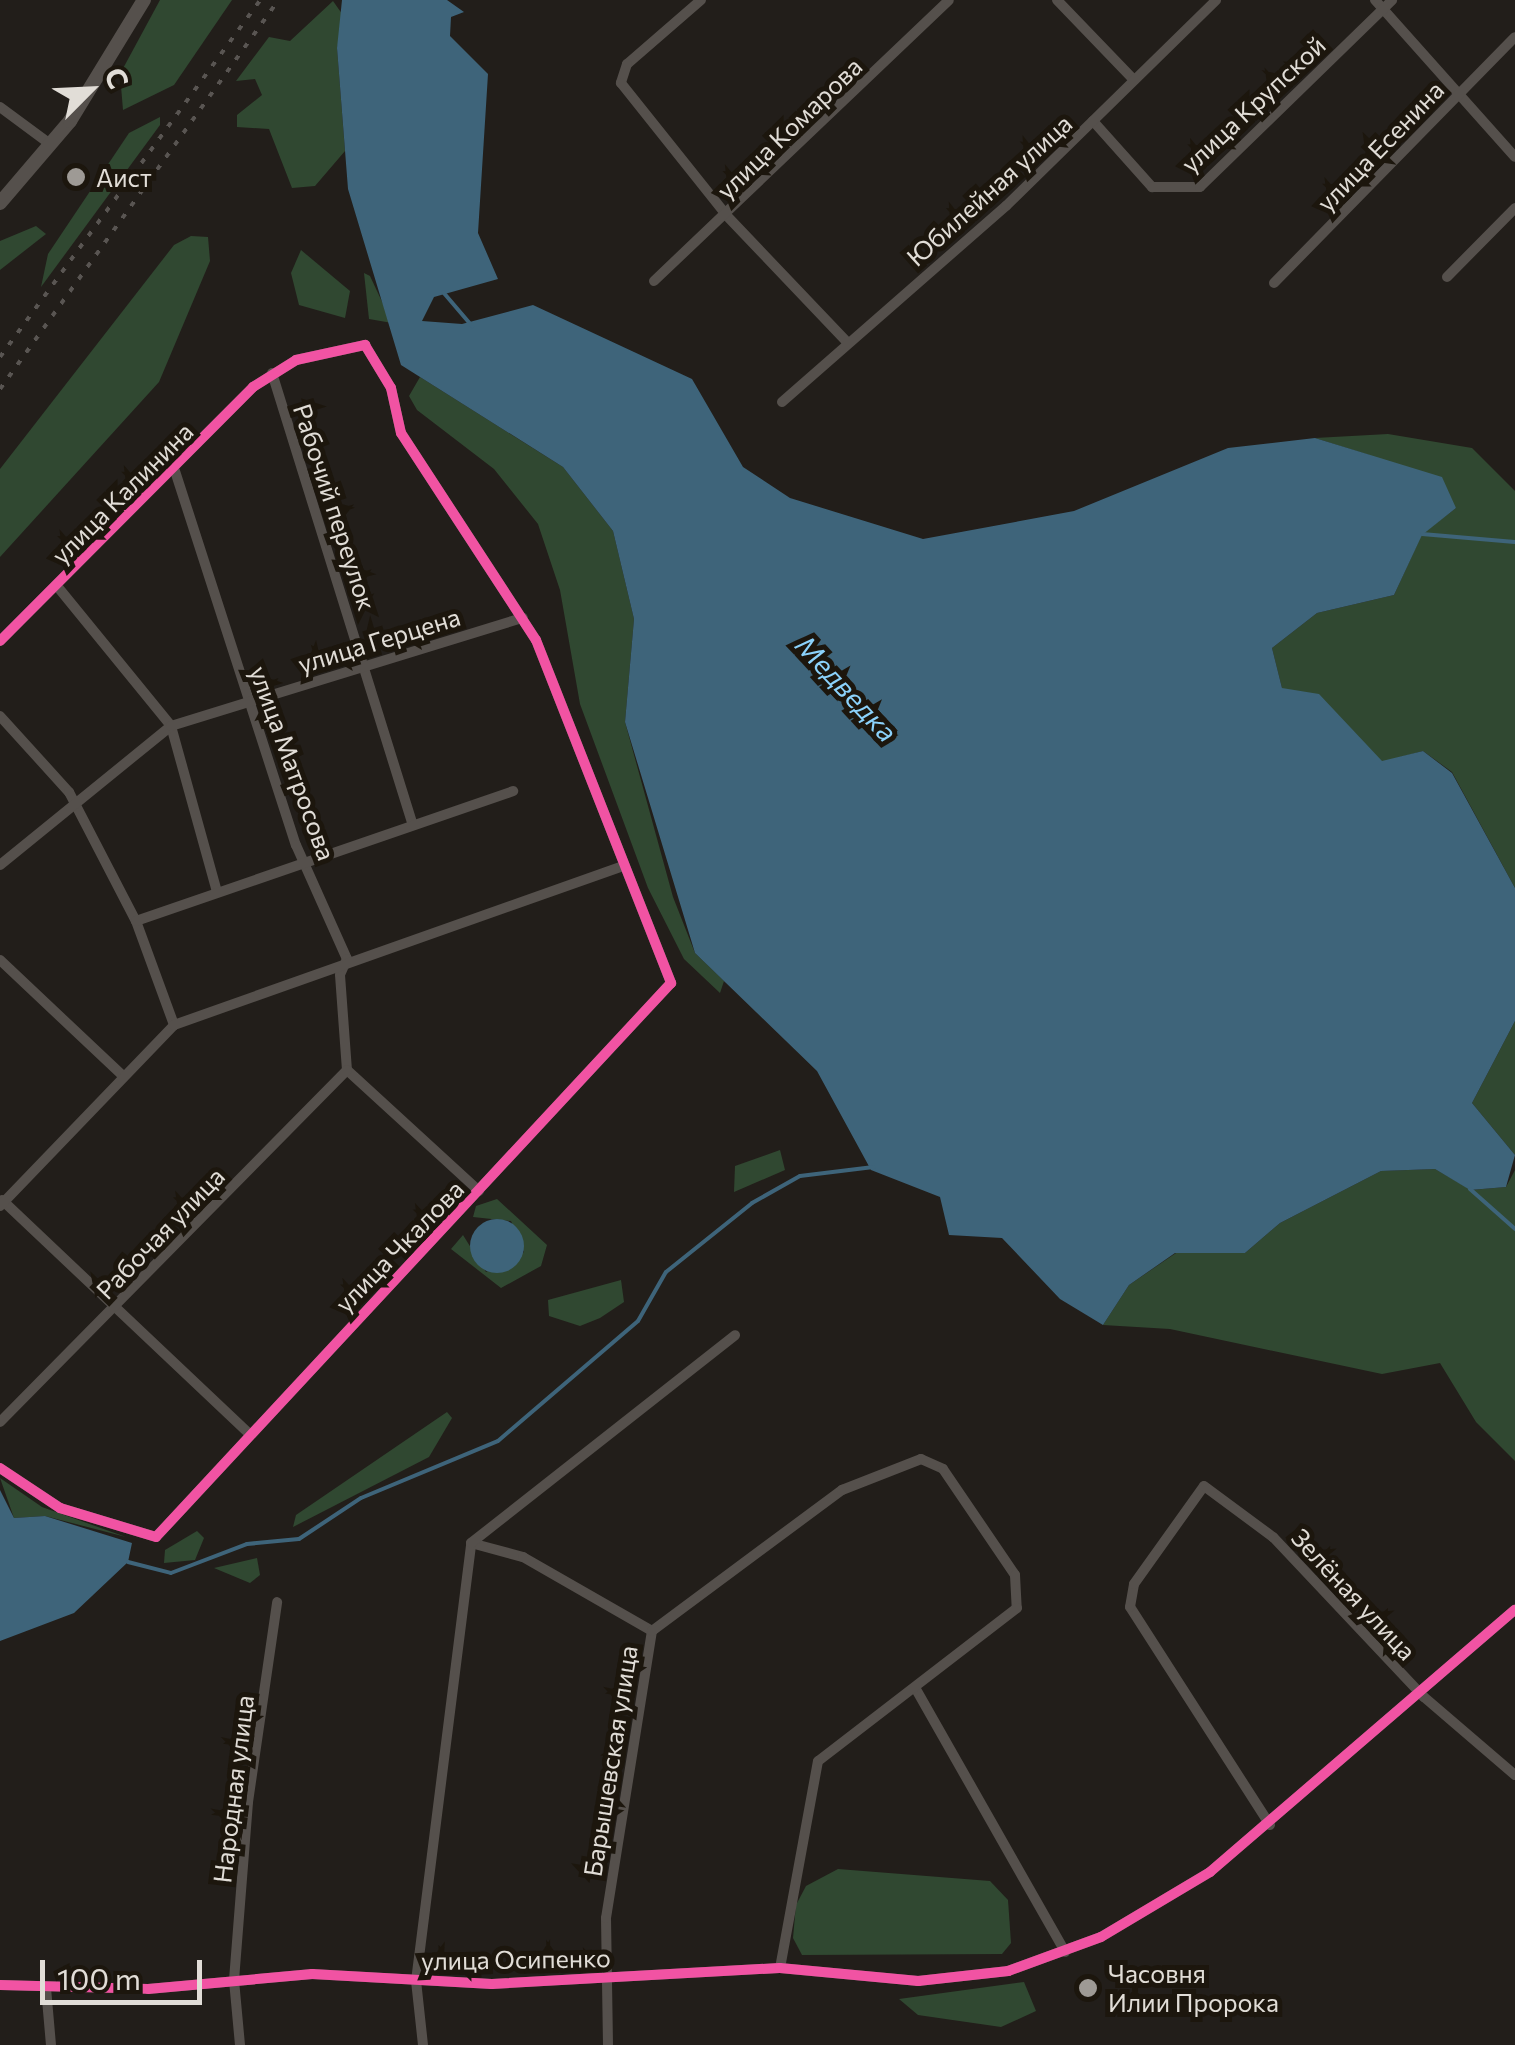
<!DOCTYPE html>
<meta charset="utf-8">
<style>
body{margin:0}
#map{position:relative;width:1515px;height:2045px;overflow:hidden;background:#221e1a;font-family:Commissioner,sans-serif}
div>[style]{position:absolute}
.green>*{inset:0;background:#304831}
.water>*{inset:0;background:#3e647a}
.round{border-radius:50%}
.stream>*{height:4px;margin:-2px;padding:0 2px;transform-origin:2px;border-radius:2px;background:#3e647a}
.minor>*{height:10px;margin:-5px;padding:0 5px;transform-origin:5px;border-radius:5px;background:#55504c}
.tertiary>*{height:14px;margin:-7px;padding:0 7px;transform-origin:7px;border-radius:7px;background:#55504c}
.rail>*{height:4px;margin-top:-2px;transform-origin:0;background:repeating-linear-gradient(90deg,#595552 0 5px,transparent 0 15px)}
.cycleway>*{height:10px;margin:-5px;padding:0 5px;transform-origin:5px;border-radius:5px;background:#f153a3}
.dots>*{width:28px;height:28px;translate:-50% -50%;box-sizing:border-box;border:5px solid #1c160d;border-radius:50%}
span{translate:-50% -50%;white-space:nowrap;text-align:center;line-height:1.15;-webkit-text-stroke:10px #1c160d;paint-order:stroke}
.street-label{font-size:25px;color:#e1ddd7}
.poi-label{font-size:25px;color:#e1ddd7}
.left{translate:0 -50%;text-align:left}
.water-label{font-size:28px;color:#8bd2fb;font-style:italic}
.north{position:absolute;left:40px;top:40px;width:100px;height:100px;-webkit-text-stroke:8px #1c160d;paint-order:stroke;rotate:66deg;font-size:28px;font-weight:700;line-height:40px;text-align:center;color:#e1ddd7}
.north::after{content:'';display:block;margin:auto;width:35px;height:45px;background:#e1ddd7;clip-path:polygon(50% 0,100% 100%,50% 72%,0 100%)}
.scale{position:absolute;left:40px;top:1960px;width:162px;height:45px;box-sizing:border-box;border:5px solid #e1ddd7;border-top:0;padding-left:12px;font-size:30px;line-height:35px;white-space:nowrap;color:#e1ddd7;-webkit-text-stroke:8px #1c160d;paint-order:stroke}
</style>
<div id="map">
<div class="green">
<i style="clip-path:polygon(160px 0,232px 0,174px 85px,123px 110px,120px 74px)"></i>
<i style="clip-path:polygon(333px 1px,345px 18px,337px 48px,345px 151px,315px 186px,292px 188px,269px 129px,237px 127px,237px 115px,262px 95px,255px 79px,236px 81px,269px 37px,290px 41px)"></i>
<i style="clip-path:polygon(160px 117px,160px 125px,41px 287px,48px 254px,129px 133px)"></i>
<i style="clip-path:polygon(36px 226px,46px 234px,0 270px,0 241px)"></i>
<i style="clip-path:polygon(191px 236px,208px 237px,210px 261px,159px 382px,0 557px,0 469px,174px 245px)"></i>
<i style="clip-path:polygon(301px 250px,350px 291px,345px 318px,299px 305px,291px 273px)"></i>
<i style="clip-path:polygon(364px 273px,370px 276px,392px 323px,369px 319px)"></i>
<i style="clip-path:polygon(420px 377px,563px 467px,613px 531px,634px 619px,625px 722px,673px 897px,695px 953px,724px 981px,720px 993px,684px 959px,648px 888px,580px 704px,560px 590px,538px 524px,494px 469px,417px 410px,409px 396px)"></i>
<i style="clip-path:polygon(1388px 434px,1472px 448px,1515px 491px,1515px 888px,1452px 772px,1423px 751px,1382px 762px,1282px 688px,1272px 648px,1317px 613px,1394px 595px,1422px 534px,1456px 508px,1369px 455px,1315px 438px)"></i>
<i style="clip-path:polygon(1515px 1021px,1515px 1155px,1472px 1103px)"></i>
<i style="clip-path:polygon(780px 1150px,785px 1170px,734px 1192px,735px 1166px)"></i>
<i style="clip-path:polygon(1435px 1169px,1471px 1190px,1506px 1187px,1515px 1170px,1515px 1461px,1476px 1422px,1440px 1363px,1382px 1374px,1170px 1329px,1103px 1325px,1129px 1285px,1176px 1253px,1245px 1253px,1280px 1223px,1381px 1171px)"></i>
<i style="clip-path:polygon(497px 1199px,547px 1245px,541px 1266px,501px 1288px,451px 1249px,463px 1235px,486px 1272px,524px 1252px,511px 1221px,473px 1217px,476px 1206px)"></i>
<i style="clip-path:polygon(621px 1280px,624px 1302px,600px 1318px,580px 1326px,549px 1316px,548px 1300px)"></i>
<i style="clip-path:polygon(447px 1412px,452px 1418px,429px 1457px,293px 1527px,296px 1515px)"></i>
<i style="clip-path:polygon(0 1478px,42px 1507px,126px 1537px,45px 1516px,14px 1518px)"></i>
<i style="clip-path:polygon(197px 1531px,204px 1538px,195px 1560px,164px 1563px,165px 1550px)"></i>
<i style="clip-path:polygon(257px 1558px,260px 1575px,250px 1583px,214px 1568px)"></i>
<i style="clip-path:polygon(838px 1869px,990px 1881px,1008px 1900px,1011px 1943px,1002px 1954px,802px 1955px,793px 1938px,796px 1905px,806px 1886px)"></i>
<i style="clip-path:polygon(1024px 1982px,1036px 2011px,1001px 2027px,918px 2015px,899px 1999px)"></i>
</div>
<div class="water">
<i style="clip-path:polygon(342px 0,447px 0,464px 12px,451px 17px,450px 36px,488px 74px,478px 233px,498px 279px,434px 297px,422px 321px,462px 324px,533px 305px,692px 379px,743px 467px,790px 498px,923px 539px,1074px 511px,1228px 448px,1315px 438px,1442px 477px,1456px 508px,1422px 535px,1394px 595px,1317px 613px,1272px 648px,1282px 688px,1319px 694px,1382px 761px,1423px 751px,1452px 773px,1515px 888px,1515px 1021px,1472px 1103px,1515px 1155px,1506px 1187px,1470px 1190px,1435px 1169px,1381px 1171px,1280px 1223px,1245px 1253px,1175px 1253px,1129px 1285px,1103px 1325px,1060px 1299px,1002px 1238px,949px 1235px,940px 1197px,871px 1170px,817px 1071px,695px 953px,625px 722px,634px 619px,613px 531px,563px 467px,401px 365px,348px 189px,337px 48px)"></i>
<i class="round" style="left:470px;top:1219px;width:54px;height:54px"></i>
<i style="clip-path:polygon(0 1490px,14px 1518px,45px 1516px,132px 1543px,128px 1562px,74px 1613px,0 1641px)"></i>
</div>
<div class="stream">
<i style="left:443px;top:292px;width:45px;rotate:49.5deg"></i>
<i style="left:1422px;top:534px;width:93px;rotate:4.9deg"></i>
<i style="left:1470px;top:1189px;width:60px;rotate:41.6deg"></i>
<i style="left:128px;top:1562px;width:44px;rotate:14.3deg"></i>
<i style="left:171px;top:1573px;width:81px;rotate:-20.9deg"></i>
<i style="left:247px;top:1544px;width:52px;rotate:-5.5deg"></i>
<i style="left:299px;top:1539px;width:74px;rotate:-33.5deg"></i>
<i style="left:361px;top:1498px;width:148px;rotate:-22.6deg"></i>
<i style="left:498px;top:1441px;width:184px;rotate:-40.6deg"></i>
<i style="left:638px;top:1321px;width:56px;rotate:-60.3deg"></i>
<i style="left:666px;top:1272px;width:110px;rotate:-38.7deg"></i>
<i style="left:752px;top:1203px;width:55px;rotate:-29.4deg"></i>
<i style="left:800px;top:1176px;width:74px;rotate:-7deg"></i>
</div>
<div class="minor">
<i style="left:701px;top:0;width:98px;rotate:139.1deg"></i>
<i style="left:627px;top:64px;width:20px;rotate:108deg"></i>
<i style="left:621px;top:83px;width:170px;rotate:51.4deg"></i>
<i style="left:727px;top:216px;width:174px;rotate:46.4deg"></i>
<i style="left:1057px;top:0;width:111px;rotate:46.1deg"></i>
<i style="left:1375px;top:0;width:210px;rotate:48.3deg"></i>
<i style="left:0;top:107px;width:62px;rotate:36.5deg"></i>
<i style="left:1093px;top:121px;width:89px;rotate:48.2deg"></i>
<i style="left:1152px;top:187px;width:48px"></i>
<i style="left:1200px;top:187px;width:268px;rotate:-44.2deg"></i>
<i style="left:1447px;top:277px;width:97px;rotate:-45.4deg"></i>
<i style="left:654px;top:281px;width:407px;rotate:-43.6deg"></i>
<i style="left:1274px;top:283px;width:344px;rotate:-45.6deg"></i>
<i style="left:272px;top:373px;width:473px;rotate:72.7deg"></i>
<i style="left:782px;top:402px;width:298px;rotate:-41.2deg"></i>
<i style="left:1006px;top:206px;width:294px;rotate:-44.4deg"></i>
<i style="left:175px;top:471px;width:393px;rotate:72.1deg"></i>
<i style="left:296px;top:845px;width:125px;rotate:65.9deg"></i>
<i style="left:347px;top:959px;width:17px;rotate:114deg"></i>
<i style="left:340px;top:975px;width:95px;rotate:85.8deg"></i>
<i style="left:57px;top:586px;width:181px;rotate:50.8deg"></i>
<i style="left:171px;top:726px;width:172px;rotate:74.5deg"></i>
<i style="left:0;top:641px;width:359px;rotate:-45.1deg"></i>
<i style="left:253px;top:387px;width:51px;rotate:-32.1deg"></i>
<i style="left:296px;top:360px;width:71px;rotate:-12.3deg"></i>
<i style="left:365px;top:345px;width:50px;rotate:58.8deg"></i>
<i style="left:391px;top:388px;width:46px;rotate:77.5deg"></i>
<i style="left:401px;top:433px;width:247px;rotate:56.9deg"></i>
<i style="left:536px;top:640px;width:369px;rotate:68.5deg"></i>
<i style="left:671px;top:983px;width:756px;rotate:132.91deg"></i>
<i style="left:156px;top:1537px;width:100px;rotate:-163.2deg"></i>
<i style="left:60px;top:1508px;width:72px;rotate:-146.3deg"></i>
<i style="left:0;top:716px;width:103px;rotate:47.8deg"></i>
<i style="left:69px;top:792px;width:145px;rotate:62.6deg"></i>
<i style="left:136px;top:921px;width:111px;rotate:69.9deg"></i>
<i style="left:0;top:865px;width:220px;rotate:-39.1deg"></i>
<i style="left:171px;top:726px;width:368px;rotate:-17.1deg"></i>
<i style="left:136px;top:921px;width:399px;rotate:-19deg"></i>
<i style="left:0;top:960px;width:169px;rotate:43.3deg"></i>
<i style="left:347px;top:1070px;width:179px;rotate:42.5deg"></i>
<i style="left:2px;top:1200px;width:339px;rotate:43.4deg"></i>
<i style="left:0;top:1206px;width:251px;rotate:-46.1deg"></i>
<i style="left:174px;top:1025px;width:475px;rotate:-19.5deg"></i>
<i style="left:0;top:1422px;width:494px;rotate:-45.4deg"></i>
<i style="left:471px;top:1543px;width:54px;rotate:15.1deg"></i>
<i style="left:523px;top:1557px;width:149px;rotate:29.8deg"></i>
<i style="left:917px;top:1691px;width:300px;rotate:60.4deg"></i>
<i style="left:1270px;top:1825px;width:259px;rotate:-122.7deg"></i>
<i style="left:1130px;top:1607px;width:23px;rotate:-80deg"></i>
<i style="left:1134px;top:1584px;width:120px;rotate:-54.5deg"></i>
<i style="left:1204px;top:1486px;width:86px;rotate:36.5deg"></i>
<i style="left:1273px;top:1537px;width:220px;rotate:46.7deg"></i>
<i style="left:1424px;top:1697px;width:120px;rotate:40.6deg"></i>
<i style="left:0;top:1985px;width:148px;rotate:1.5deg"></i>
<i style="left:148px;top:1989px;width:165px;rotate:-5.2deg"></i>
<i style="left:312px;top:1974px;width:180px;rotate:3.2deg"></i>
<i style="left:492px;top:1984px;width:288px;rotate:-3.2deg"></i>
<i style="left:780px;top:1968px;width:139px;rotate:5.4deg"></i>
<i style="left:918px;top:1981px;width:91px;rotate:-6.3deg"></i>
<i style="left:1008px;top:1971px;width:99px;rotate:-20.1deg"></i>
<i style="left:1101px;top:1937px;width:127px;rotate:-30.8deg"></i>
<i style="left:1210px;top:1872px;width:402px;rotate:-40.7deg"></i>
<i style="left:46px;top:1988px;width:57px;rotate:85deg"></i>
<i style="left:240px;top:2045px;width:65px;rotate:-95.3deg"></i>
<i style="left:234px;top:1980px;width:179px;rotate:-85.5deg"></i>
<i style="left:248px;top:1802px;width:202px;rotate:-81.7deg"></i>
<i style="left:423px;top:2045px;width:64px;rotate:-96.2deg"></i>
<i style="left:416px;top:1981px;width:441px;rotate:-82.8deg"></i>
<i style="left:471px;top:1543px;width:336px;rotate:-38.2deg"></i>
<i style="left:608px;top:2045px;width:127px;rotate:-90.9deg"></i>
<i style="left:606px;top:1918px;width:291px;rotate:-80.9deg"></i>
<i style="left:652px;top:1631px;width:237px;rotate:-36.6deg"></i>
<i style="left:842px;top:1490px;width:85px;rotate:-21.4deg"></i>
<i style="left:921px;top:1459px;width:24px;rotate:24deg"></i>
<i style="left:943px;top:1469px;width:128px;rotate:55.8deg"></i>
<i style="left:1015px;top:1575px;width:33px;rotate:87deg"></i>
<i style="left:1017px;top:1608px;width:251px;rotate:142.4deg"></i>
<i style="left:818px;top:1761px;width:210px;rotate:100.4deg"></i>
</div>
<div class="tertiary">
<i style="left:0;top:203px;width:108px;rotate:-49.5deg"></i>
<i style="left:70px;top:121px;width:142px;rotate:-58.6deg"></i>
</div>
<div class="rail">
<i style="left:0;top:357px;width:442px;rotate:-53.9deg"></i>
<i style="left:0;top:389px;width:478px;rotate:-54.4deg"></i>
</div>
<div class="cycleway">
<i style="left:0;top:641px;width:359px;rotate:-45.1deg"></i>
<i style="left:253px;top:387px;width:51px;rotate:-32.1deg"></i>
<i style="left:296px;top:360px;width:71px;rotate:-12.3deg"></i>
<i style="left:365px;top:345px;width:50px;rotate:58.8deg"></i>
<i style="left:391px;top:388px;width:46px;rotate:77.5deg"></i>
<i style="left:401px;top:433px;width:247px;rotate:56.9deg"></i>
<i style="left:536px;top:640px;width:369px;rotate:68.5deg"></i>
<i style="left:671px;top:983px;width:756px;rotate:132.91deg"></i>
<i style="left:156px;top:1537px;width:100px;rotate:-163.2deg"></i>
<i style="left:60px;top:1508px;width:72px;rotate:-146.3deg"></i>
<i style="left:0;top:1985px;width:148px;rotate:1.5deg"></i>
<i style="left:148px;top:1989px;width:165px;rotate:-5.2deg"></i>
<i style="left:312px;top:1974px;width:180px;rotate:3.2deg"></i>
<i style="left:492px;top:1984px;width:288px;rotate:-3.2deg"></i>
<i style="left:780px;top:1968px;width:139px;rotate:5.4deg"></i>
<i style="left:918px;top:1981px;width:91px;rotate:-6.3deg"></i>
<i style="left:1008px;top:1971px;width:99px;rotate:-20.1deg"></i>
<i style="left:1101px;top:1937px;width:127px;rotate:-30.8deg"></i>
<i style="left:1210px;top:1872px;width:402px;rotate:-40.7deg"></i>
</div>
<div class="dots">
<i style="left:76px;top:177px;background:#9e9a95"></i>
<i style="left:1088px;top:1988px;background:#9e9a95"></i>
</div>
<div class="street-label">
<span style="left:1253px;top:104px;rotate:-43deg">улица Крупской</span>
<span style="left:789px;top:128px;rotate:-44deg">улица Комарова</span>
<span style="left:1380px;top:146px;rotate:-46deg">улица Есенина</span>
<span style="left:989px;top:190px;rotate:-42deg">Юбилейная улица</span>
<span style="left:122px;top:493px;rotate:-45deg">улица Калинина</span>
<span style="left:335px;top:507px;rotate:72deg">Рабочий переулок</span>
<span style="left:379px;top:640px;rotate:-17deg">улица Герцена</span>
<span style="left:293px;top:763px;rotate:70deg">улица Матросова</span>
<span style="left:160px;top:1233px;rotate:-46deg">Рабочая улица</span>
<span style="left:399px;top:1246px;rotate:-46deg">улица Чкалова</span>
<span style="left:1354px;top:1594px;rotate:47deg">Зелёная улица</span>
<span style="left:610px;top:1761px;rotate:-81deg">Барышевская улица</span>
<span style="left:233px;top:1789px;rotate:-83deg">Народная улица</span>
<span style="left:516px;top:1959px;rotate:-1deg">улица Осипенко</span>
</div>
<div class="poi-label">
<span class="left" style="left:96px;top:177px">Аист</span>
<span class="left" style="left:1108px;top:1988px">Часовня<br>Илии Пророка</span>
</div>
<div class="water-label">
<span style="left:847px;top:688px;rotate:47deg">Медведка</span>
</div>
<div class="north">С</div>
<div class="scale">100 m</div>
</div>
